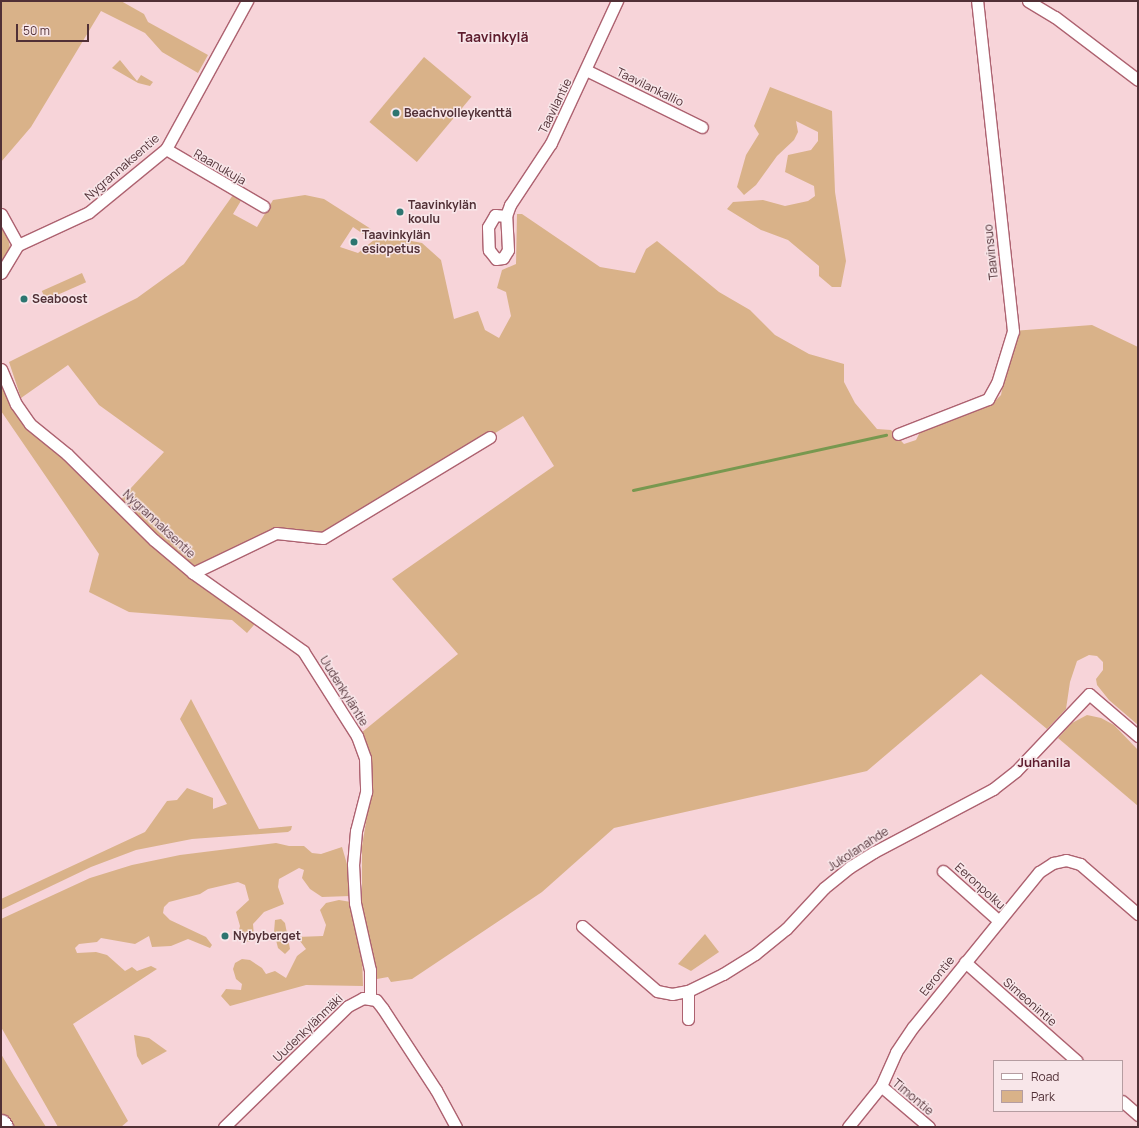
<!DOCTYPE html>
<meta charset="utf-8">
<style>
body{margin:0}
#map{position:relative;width:1139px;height:1128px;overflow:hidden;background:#f7d4d9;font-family:Manrope,sans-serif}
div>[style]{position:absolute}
.green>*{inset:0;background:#d9b289;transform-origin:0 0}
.stream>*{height:3px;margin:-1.5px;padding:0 1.5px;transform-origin:1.5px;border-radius:1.5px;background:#78984f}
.roads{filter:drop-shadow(1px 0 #ad6270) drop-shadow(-1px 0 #ad6270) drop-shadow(0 1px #ad6270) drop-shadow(0 -1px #ad6270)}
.minor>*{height:11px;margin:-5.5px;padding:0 5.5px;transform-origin:5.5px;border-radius:5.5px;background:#fff}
.trunk>*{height:19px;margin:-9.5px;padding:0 9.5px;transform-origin:9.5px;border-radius:9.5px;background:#fff}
.dots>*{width:11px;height:11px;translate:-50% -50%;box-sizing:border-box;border:2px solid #f8e6e9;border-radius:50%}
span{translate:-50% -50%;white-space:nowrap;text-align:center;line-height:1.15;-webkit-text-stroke:3px #f8e6e9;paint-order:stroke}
.street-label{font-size:12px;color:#513036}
.poi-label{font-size:12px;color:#513036;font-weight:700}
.left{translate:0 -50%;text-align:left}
.neighbourhood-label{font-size:13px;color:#5e1c2d;font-weight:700}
.quarter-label{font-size:14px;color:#5e1c2d;font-weight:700}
.frame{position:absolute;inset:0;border:2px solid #513036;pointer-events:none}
.legend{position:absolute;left:993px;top:1060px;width:130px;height:52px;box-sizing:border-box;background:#f8e6e9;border:1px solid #b59da1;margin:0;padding:5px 7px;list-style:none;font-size:12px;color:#513036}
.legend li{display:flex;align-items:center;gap:8px;height:20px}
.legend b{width:20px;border:1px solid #b59da1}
.scale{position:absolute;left:16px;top:24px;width:73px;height:18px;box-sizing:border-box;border:2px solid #513036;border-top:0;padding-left:5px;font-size:12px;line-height:14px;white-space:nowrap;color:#513036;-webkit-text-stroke:3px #f8e6e9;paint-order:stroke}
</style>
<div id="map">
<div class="green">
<i style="clip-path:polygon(1px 1px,121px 1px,144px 14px,148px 22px,208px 55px,198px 73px,162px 52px,145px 33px,101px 11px,31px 127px,1px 162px)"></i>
<i style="left:424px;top:57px;width:62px;height:85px;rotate:40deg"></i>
<i style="clip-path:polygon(120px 60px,137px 81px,141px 75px,153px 82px,150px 86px,138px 83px,112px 68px)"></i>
<i style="clip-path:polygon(770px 87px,832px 111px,835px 192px,846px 261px,841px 287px,832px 287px,819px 276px,819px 266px,788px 240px,761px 230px,727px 209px,733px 202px,763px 200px,785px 206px,808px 201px,815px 196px,814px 186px,785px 172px,788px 155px,811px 150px,818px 141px,818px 132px,796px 121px,798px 132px,794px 140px,777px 156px,756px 185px,744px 195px,737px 187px,746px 155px,759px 134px,754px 126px)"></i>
<i style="clip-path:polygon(233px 195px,242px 199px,233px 214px,257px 227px,273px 200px,305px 195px,324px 199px,371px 229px,366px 236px,353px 227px,340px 247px,358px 253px,380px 235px,422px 243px,441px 260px,454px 319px,478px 311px,485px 330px,499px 338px,511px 316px,506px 292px,497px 288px,502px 270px,516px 264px,517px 214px,522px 214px,600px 267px,635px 273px,646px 249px,657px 241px,719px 292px,750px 310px,775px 335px,809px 354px,844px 364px,844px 382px,855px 403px,877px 429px,891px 430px,904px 444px,916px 440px,922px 428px,993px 403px,1001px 395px,1013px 331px,1092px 325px,1138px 347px,1138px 725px,1109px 700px,1097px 685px,1096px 679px,1103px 670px,1103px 662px,1097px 656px,1089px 655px,1077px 661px,1070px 682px,1066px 709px,1047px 729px,981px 674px,867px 771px,614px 828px,542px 892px,412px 979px,391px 982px,388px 977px,377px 979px,362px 906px,362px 846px,372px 786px,367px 746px,361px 733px,458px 654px,392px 579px,554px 466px,523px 416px,323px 538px,290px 533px,193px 572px,259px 619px,247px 633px,232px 620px,129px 612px,89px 592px,99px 554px,1px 411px,1px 382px,38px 437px,73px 467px,120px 500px,164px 452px,99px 405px,68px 365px,21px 398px,9px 362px,137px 298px,184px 264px)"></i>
<i style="clip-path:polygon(1px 222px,7px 233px,10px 248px,1px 263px)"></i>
<i style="left:82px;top:273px;width:10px;height:44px;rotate:66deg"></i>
<i style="clip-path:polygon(191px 699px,259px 829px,292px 826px,291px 830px,288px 832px,192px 839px,136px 850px,91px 867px,1px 910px,1px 899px,145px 832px,167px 801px,177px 800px,187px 788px,213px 798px,213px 809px,227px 804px,180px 719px)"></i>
<i style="clip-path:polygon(1087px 715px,1101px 718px,1114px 725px,1138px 750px,1138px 806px,1058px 738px,1072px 723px)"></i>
<i style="clip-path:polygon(276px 843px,289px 846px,304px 846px,312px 853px,321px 854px,342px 847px,349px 871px,350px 896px,322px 897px,310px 889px,302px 878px,304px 870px,299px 868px,279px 879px,278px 887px,284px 904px,264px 912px,253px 924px,254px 936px,249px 942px,241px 940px,238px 934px,240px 926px,236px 912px,249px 900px,245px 885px,238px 882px,208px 889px,200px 894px,169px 902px,164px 907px,163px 913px,170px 920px,206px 937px,212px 945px,210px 948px,188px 939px,171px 946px,152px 947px,149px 936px,135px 944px,101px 938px,97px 942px,79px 944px,75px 948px,77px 953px,96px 952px,107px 955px,125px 971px,132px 967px,137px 971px,151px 966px,157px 969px,73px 1024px,128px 1121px,121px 1127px,58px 1127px,1px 1027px,1px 919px,90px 878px,132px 865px,180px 855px)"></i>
<i style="clip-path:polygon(339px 900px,351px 902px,362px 955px,363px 986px,306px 985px,230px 1006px,221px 996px,226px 989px,241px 990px,242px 984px,236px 979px,233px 969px,235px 963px,242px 959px,250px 960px,262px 968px,266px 974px,275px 971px,286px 978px,297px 956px,306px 949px,297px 937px,323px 936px,326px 925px,320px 910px,326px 903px)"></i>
<i style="clip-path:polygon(281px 919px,285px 923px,290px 949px,285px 954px,278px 948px,274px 932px,275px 920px)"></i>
<i style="clip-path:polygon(705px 934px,719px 952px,691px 971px,678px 964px)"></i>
<i style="clip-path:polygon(134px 1035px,149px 1038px,167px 1051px,142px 1065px,137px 1056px)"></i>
<i style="clip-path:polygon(1px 1054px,14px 1076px,46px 1127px,13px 1127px,1px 1112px)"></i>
</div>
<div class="stream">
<i style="left:633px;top:490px;width:259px;rotate:-12.3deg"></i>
</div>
<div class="roads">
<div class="minor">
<i style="left:1028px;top:1px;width:31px;rotate:31deg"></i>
<i style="left:1055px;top:17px;width:104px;rotate:37.2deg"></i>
<i style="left:586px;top:70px;width:129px;rotate:26.2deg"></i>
<i style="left:166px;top:149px;width:113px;rotate:30.4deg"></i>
<i style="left:1px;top:214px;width:35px;rotate:61deg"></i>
<i style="left:506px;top:216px;width:11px;rotate:-175deg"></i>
<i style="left:495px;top:215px;width:14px;rotate:120deg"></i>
<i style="left:488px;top:227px;width:23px;rotate:88deg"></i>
<i style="left:489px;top:250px;width:11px;rotate:52deg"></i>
<i style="left:496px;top:259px;width:7px;rotate:-8deg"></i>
<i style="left:503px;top:258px;width:9px;rotate:-58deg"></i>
<i style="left:508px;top:250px;width:34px;rotate:-93deg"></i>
<i style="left:506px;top:216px;width:12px;rotate:-70deg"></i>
<i style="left:510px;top:205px;width:74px;rotate:-56.5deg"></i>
<i style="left:551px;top:143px;width:157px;rotate:-65.1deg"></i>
<i style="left:1px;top:273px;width:33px;rotate:-59deg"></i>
<i style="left:18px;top:245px;width:78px;rotate:-24.9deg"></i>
<i style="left:89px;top:212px;width:99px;rotate:-39.3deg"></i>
<i style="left:166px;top:149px;width:169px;rotate:-61.3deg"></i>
<i style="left:1px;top:369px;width:38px;rotate:67deg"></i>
<i style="left:16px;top:404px;width:24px;rotate:55deg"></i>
<i style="left:30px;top:424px;width:48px;rotate:39deg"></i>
<i style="left:67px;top:454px;width:122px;rotate:44.7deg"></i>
<i style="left:154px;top:540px;width:51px;rotate:40.2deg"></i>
<i style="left:193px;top:573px;width:92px;rotate:-25.7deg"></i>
<i style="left:276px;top:533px;width:47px;rotate:6.1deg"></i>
<i style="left:323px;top:538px;width:195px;rotate:-31.2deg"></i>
<i style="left:898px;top:434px;width:97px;rotate:-21.3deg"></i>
<i style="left:988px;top:399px;width:18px;rotate:-61deg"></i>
<i style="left:997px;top:383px;width:54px;rotate:-72.9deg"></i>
<i style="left:1013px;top:331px;width:332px;rotate:-96.2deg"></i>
<i style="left:193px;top:573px;width:135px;rotate:35.3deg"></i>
<i style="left:303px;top:651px;width:101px;rotate:57.6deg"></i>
<i style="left:357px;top:736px;width:23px;rotate:70deg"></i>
<i style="left:365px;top:758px;width:34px;rotate:88deg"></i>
<i style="left:366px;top:792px;width:40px;rotate:104.4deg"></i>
<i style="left:356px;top:831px;width:33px;rotate:95deg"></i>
<i style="left:353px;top:864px;width:39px;rotate:87deg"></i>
<i style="left:355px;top:903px;width:69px;rotate:77.4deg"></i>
<i style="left:370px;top:970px;width:28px;rotate:90deg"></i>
<i style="left:943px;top:871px;width:75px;rotate:41.8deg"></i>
<i style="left:582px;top:926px;width:99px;rotate:40.9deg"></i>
<i style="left:657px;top:991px;width:15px;rotate:11deg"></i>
<i style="left:672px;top:994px;width:16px;rotate:-11deg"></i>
<i style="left:688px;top:991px;width:39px;rotate:-26deg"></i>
<i style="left:723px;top:974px;width:38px;rotate:-32deg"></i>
<i style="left:755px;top:954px;width:40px;rotate:-39deg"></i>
<i style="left:786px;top:929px;width:56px;rotate:-47.2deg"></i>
<i style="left:824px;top:888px;width:33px;rotate:-39deg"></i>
<i style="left:850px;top:867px;width:28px;rotate:-32deg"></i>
<i style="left:874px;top:852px;width:135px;rotate:-27.9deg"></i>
<i style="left:993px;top:789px;width:29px;rotate:-38deg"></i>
<i style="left:1016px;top:771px;width:106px;rotate:-46.5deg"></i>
<i style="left:1089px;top:694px;width:65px;rotate:40.6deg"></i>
<i style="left:965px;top:962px;width:149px;rotate:41.5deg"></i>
<i style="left:688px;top:991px;width:28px;rotate:90deg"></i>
<i style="left:881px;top:1086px;width:63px;rotate:40.5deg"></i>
<i style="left:1122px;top:1101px;width:21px;rotate:41deg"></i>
<i style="left:224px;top:1127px;width:173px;rotate:-44.3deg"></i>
<i style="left:348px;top:1006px;width:17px;rotate:-28deg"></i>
<i style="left:363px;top:998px;width:13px;rotate:9deg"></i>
<i style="left:376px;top:1000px;width:11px;rotate:52deg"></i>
<i style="left:383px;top:1009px;width:97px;rotate:56.8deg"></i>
<i style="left:436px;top:1090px;width:42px;rotate:61.6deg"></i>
<i style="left:848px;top:1127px;width:53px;rotate:-51.2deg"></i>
<i style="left:881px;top:1086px;width:37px;rotate:-66deg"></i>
<i style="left:896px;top:1052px;width:30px;rotate:-56deg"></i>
<i style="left:913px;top:1027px;width:200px;rotate:-50.9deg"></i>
<i style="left:1039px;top:872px;width:17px;rotate:-33deg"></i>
<i style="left:1053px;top:863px;width:13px;rotate:-13deg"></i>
<i style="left:1066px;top:860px;width:15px;rotate:16deg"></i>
<i style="left:1080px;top:864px;width:77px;rotate:40.8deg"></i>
</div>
<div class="trunk">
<i style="left:1px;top:1124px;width:4px;rotate:56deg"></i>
</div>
</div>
<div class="dots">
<i style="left:396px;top:113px;background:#2d7570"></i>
<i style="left:400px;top:212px;background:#2d7570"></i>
<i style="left:354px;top:242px;background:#2d7570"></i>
<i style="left:24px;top:299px;background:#2d7570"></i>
<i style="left:225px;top:936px;background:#2d7570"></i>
</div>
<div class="street-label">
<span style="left:650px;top:87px;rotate:26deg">Taavilankallio</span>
<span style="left:555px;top:106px;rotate:-64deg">Taavilantie</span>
<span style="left:122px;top:167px;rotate:-41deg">Nygrannaksentie</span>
<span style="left:220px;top:167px;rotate:30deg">Raanukuja</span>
<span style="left:991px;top:252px;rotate:-96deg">Taavinsuo</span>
<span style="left:159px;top:524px;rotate:43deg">Nygrannaksentie</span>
<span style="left:344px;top:691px;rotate:58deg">Uudenkyläntie</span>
<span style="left:858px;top:849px;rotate:-33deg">Jukolanahde</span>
<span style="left:980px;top:886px;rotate:42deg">Eeronpolku</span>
<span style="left:937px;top:976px;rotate:-51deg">Eerontie</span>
<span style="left:1030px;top:1002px;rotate:41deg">Simeonintie</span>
<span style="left:308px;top:1028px;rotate:-44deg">Uudenkylänmäki</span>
<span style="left:913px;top:1097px;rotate:40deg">Timontie</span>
</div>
<div class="poi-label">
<span class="left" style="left:404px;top:113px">Beachvolleykenttä</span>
<span class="left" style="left:408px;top:212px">Taavinkylän<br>koulu</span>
<span class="left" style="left:362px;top:242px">Taavinkylän<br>esiopetus</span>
<span class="left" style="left:32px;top:299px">Seaboost</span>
<span class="left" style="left:233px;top:936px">Nybyberget</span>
</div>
<div class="neighbourhood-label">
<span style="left:1044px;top:762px">Juhanila</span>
</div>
<div class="quarter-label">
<span style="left:493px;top:37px">Taavinkylä</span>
</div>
<div class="frame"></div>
<ul class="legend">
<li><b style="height:5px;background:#fff"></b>Road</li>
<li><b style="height:11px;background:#d9b289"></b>Park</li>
</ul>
<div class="scale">50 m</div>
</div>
